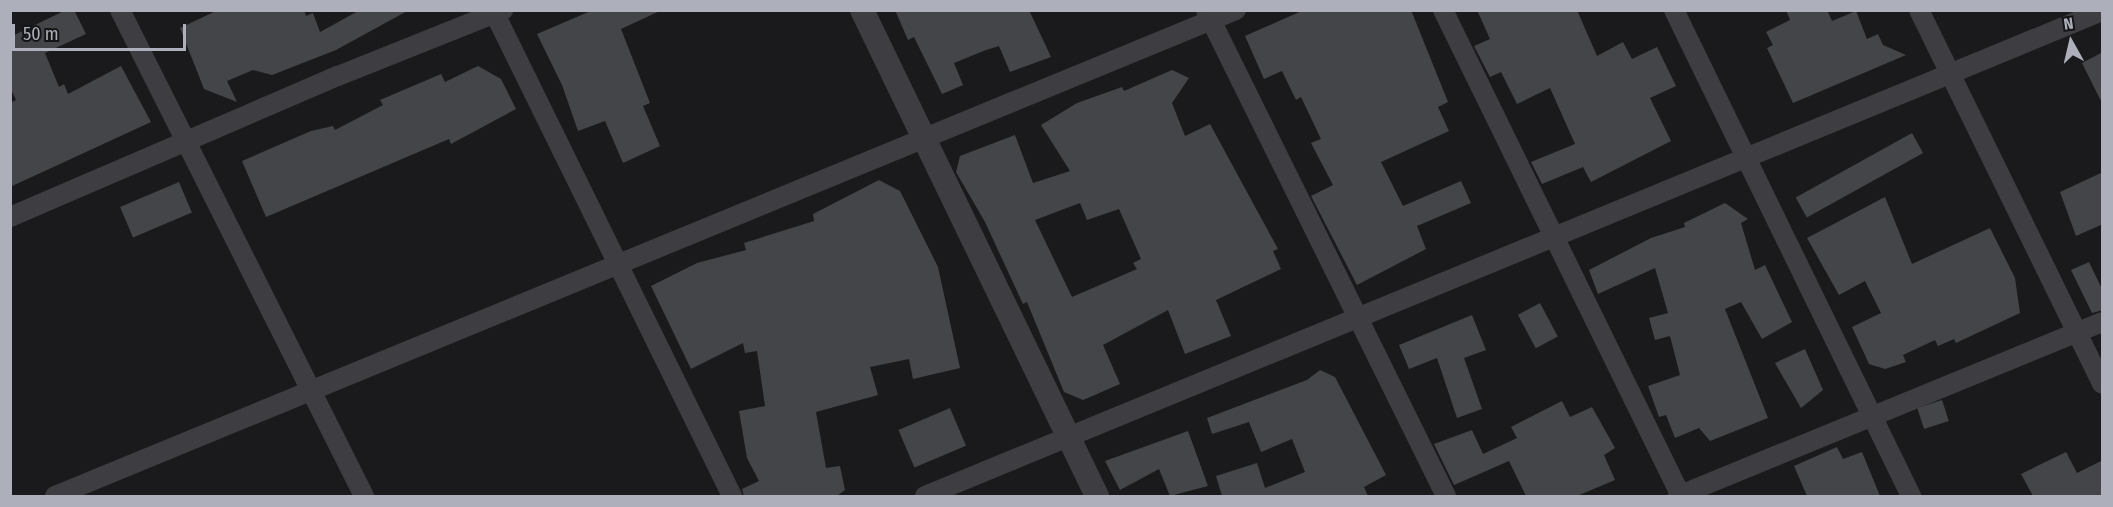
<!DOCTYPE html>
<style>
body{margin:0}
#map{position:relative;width:2113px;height:507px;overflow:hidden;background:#1a1a1c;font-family:"Fira Sans Condensed",sans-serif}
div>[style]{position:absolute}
.building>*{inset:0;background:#444548;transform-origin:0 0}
.minor>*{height:20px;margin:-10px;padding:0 10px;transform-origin:10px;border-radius:10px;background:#3d3d42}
.tertiary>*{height:24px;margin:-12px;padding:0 12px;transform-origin:12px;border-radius:12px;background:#3d3d42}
span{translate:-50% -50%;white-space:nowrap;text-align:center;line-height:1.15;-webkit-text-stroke:4.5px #151517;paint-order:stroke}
.frame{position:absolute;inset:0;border:12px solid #adb0ba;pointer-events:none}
.north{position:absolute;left:2041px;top:12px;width:60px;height:60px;-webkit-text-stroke:4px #151517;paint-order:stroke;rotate:352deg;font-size:16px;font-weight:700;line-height:24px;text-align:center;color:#adb0ba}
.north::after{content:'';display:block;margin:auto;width:21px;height:27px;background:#adb0ba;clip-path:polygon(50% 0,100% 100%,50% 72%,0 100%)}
.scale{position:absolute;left:12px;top:24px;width:174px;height:27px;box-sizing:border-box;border:3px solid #adb0ba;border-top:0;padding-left:8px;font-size:18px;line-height:21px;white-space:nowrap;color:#adb0ba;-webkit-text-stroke:4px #151517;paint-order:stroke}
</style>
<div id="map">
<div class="building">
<i style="clip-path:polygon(66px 10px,74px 10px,86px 34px,45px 53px,59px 87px,64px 84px,68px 94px,121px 66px,151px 122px,10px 187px,10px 103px,16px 100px,10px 87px,10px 37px)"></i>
<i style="clip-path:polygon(218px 10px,304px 10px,306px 16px,313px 13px,320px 32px,360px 10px,409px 10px,336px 50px,272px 75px,253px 70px,227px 81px,237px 102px,204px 89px,180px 28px)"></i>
<i style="clip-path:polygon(593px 10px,662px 10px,621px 29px,650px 103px,643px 106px,660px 146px,623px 163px,605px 121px,578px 131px,562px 85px,537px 34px)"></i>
<i style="clip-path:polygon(895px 10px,1029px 10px,1051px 57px,1010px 72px,999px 46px,986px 50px,954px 63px,963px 85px,942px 94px,914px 37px,908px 40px)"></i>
<i style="clip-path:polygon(1304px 10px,1411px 10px,1448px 102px,1438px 107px,1449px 131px,1381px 162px,1403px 206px,1461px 181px,1471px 203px,1417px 226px,1426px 249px,1357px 285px,1311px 196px,1333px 185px,1311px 143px,1321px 139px,1301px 97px,1296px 100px,1282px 71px,1264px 79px,1245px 36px)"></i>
<i style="clip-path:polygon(1477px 10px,1577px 10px,1597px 56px,1623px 42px,1632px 59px,1657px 47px,1676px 86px,1650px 98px,1671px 141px,1591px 182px,1583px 167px,1542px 184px,1531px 162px,1575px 144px,1550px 88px,1517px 104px,1501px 72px,1490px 77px,1474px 46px,1490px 39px)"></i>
<i style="clip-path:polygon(1786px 10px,1827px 10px,1832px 21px,1856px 11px,1867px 39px,1878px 34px,1883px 45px,1906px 55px,1793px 103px,1767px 48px,1773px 45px,1766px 32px,1790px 20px)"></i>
<i style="clip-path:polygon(2103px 52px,2103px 105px,2082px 63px)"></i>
<i style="clip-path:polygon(478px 66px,501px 79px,516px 109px,451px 144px,449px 139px,266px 217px,242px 161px,311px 131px,333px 126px,335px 130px,383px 105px,380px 100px,441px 74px,445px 82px)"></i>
<i style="clip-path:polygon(evenodd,1172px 70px,1189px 78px,1172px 103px,1185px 136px,1210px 124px,1278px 249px,1273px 251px,1281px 269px,1216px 300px,1231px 336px,1185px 354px,1168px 310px,1103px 345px,1120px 384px,1083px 400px,1064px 392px,1027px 302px,1023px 304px,985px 222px,956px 172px,960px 156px,1015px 135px,1033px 183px,1070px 171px,1041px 125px,1077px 103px,1122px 87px,1124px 91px,1172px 70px,1080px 203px,1087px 220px,1119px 209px,1141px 259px,1133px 263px,1137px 269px,1072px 297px,1035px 220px,1080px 203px)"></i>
<i style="left:1912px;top:133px;width:23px;height:133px;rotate:61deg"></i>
<i style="clip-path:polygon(2103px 172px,2103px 224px,2076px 236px,2060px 192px)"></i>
<i style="clip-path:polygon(879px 180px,900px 191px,938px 267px,960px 368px,913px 379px,909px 359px,870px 367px,878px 395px,816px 412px,826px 468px,840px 466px,845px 490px,837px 496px,744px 496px,742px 489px,759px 481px,747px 458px,739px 411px,765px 406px,757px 351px,745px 353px,743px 343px,691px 369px,651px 286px,697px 263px,746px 250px,744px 243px,814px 221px,813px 214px)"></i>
<i style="left:179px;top:182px;width:33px;height:64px;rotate:67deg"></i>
<i style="clip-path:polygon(1885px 197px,1912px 264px,1990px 228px,2015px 278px,2020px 313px,1956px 343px,1954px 339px,1938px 346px,1935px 340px,1903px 355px,1906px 362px,1885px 369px,1869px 364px,1852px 327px,1881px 313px,1865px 281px,1839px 295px,1807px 238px)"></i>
<i style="clip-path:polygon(1725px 203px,1748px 219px,1741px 223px,1755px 270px,1765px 265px,1792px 322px,1762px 339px,1741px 302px,1725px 309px,1768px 418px,1710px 441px,1699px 428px,1675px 438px,1666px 415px,1659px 417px,1648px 386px,1680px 375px,1670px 336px,1655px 340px,1649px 318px,1668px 313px,1655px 268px,1598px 294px,1589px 270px,1651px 238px,1685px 227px,1684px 223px)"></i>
<i style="clip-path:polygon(2089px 262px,2103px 291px,2103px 310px,2092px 313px,2071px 270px)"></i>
<i style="left:1540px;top:303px;width:38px;height:25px;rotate:62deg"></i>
<i style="clip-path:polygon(1472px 315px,1486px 350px,1464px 358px,1482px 409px,1457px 418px,1437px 358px,1409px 369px,1399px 345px)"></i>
<i style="clip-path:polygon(1805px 349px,1823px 390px,1801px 408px,1775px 363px)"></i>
<i style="clip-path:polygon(1320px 370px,1335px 377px,1386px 475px,1364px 487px,1368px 496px,1222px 496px,1216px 476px,1257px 463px,1265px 488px,1305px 472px,1292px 439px,1261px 452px,1249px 422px,1212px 434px,1207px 418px,1307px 380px)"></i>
<i style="left:1942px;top:400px;width:22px;height:26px;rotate:72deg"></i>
<i style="clip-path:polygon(1562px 401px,1570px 417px,1592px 407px,1615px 448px,1604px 455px,1615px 480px,1577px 496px,1526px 496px,1509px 461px,1454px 485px,1434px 444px,1472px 430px,1483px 454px,1517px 438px,1511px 427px)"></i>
<i style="left:950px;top:408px;width:41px;height:56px;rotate:67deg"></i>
<i style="clip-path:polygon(1188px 431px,1208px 486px,1170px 496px,1159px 469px,1120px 490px,1105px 461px)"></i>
<i style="clip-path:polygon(1837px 447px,1843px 459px,1862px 452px,1880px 496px,1807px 496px,1794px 466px)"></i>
<i style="clip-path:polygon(2066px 452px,2077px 473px,2103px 460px,2103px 496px,2033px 496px,2021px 474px)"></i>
</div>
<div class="minor">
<i style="left:120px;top:10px;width:544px;rotate:63.34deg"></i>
<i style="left:493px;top:10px;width:542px;rotate:63.81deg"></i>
<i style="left:1206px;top:10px;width:542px;rotate:63.72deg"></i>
<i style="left:1443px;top:10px;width:541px;rotate:63.91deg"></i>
<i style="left:1674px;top:10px;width:541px;rotate:64deg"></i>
<i style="left:1919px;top:10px;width:416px;rotate:63.9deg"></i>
<i style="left:10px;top:217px;width:357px;rotate:-23.3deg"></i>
<i style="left:338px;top:76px;width:178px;rotate:-21.8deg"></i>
<i style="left:55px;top:496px;width:1277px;rotate:-22.37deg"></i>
<i style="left:925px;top:496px;width:1273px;rotate:-22.39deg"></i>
<i style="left:1678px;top:496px;width:458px;rotate:-22.3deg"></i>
</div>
<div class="tertiary">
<i style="left:862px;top:10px;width:540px;rotate:64.19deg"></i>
</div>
<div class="frame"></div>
<div class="north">N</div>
<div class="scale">50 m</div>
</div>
